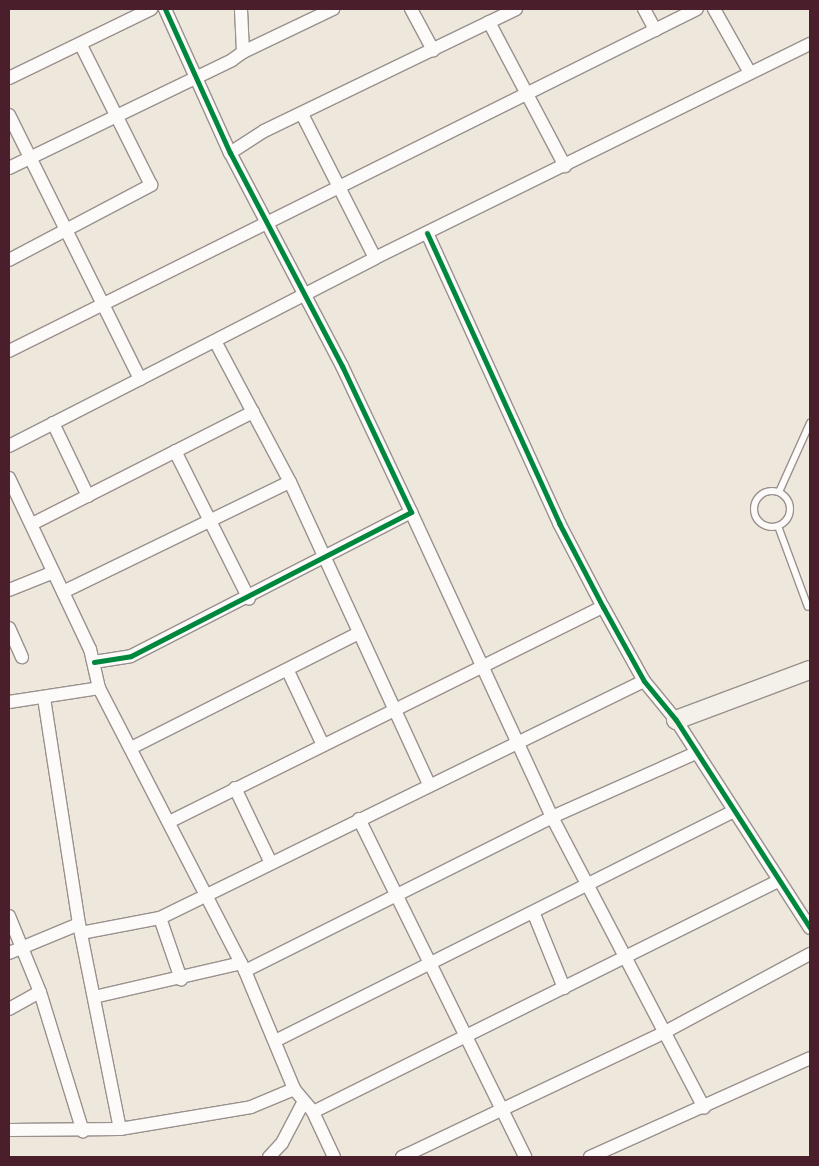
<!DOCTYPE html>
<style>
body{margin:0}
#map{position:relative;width:819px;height:1166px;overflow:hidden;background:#ede7dc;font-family:"Architects Daughter",sans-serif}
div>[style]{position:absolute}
.roads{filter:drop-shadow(1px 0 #9a908d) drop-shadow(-1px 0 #9a908d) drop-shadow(0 1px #9a908d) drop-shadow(0 -1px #9a908d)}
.lane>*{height:6px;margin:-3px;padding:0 3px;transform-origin:3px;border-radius:3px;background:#fcfbfa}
.lane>.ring{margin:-3px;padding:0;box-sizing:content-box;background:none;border:6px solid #fcfbfa;border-radius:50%}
.street>*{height:12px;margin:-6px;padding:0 6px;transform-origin:6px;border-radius:6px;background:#fcfbfa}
.secondary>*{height:18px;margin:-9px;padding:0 9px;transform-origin:9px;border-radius:9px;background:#f4f1eb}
.cycleway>*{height:5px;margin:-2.5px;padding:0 2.5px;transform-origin:2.5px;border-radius:2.5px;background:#00873e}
span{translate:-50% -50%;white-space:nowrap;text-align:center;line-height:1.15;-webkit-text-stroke:5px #f6f6f2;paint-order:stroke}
.frame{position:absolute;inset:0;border:10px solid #4a1f2b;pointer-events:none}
</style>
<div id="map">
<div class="roads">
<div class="lane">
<i class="ring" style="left:754px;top:491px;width:30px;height:30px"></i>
<i style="left:779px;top:492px;width:76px;rotate:-65.8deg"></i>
<i style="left:778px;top:526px;width:86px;rotate:69.7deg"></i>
</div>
<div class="street">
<i style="left:411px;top:9px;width:47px;rotate:61.8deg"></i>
<i style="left:644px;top:9px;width:24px;rotate:62deg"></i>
<i style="left:714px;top:9px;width:73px;rotate:60.6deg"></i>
<i style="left:489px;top:22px;width:163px;rotate:62.2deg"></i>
<i style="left:243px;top:52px;width:100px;rotate:-25.5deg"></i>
<i style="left:9px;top:78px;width:158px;rotate:-25.9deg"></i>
<i style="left:9px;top:115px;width:295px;rotate:63.6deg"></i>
<i style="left:140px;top:379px;width:147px;rotate:152.9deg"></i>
<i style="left:230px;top:153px;width:40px;rotate:-32.9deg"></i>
<i style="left:264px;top:131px;width:280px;rotate:-25.8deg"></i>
<i style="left:9px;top:168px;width:248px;rotate:-25.8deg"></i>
<i style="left:232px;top:60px;width:14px;rotate:-36deg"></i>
<i style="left:243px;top:52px;width:43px;rotate:-92.7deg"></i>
<i style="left:427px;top:233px;width:319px;rotate:65.5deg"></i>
<i style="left:559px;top:523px;width:95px;rotate:62.4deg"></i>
<i style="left:603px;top:607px;width:85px;rotate:61deg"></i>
<i style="left:644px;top:681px;width:50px;rotate:50.6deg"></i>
<i style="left:676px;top:720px;width:247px;rotate:57.2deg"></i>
<i style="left:375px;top:258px;width:485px;rotate:-26.2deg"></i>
<i style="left:9px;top:260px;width:161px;rotate:-27.8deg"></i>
<i style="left:151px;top:185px;width:157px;rotate:-116.6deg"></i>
<i style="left:215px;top:341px;width:160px;rotate:62deg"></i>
<i style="left:290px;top:482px;width:332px;rotate:65.3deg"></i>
<i style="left:9px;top:351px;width:768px;rotate:-26.43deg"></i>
<i style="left:140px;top:379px;width:264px;rotate:-27.2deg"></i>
<i style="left:375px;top:258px;width:159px;rotate:-116.9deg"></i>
<i style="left:53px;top:423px;width:81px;rotate:64.4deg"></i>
<i style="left:175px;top:451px;width:165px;rotate:63.4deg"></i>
<i style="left:9px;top:478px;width:189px;rotate:64.7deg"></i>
<i style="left:90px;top:649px;width:40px;rotate:77deg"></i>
<i style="left:99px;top:688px;width:318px;rotate:62.7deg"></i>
<i style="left:245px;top:971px;width:128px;rotate:67.4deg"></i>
<i style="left:294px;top:1089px;width:30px;rotate:50deg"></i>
<i style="left:313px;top:1112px;width:50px;rotate:65deg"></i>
<i style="left:411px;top:512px;width:336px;rotate:65.2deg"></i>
<i style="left:552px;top:817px;width:328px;rotate:62.4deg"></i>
<i style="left:32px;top:524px;width:248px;rotate:-26.9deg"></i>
<i style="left:9px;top:590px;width:48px;rotate:-21.8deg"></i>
<i style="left:63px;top:592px;width:252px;rotate:-25.9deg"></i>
<i style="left:9px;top:628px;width:32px;rotate:66deg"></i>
<i style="left:94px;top:662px;width:37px;rotate:-9deg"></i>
<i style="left:131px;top:656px;width:315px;rotate:-27.2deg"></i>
<i style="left:411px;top:512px;width:161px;rotate:-115.3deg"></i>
<i style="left:342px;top:366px;width:241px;rotate:-117.7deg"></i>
<i style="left:230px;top:153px;width:158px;rotate:-114.3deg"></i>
<i style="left:288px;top:671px;width:80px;rotate:64.7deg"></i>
<i style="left:44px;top:698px;width:229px;rotate:81.2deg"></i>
<i style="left:79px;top:924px;width:209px;rotate:78.7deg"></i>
<i style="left:9px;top:702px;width:91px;rotate:-8.8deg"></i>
<i style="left:131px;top:748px;width:255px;rotate:-26.8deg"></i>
<i style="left:235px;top:788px;width:83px;rotate:64.4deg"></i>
<i style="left:359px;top:819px;width:377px;rotate:63.8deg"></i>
<i style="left:169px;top:822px;width:484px;rotate:-26.4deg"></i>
<i style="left:534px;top:914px;width:80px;rotate:67.9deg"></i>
<i style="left:9px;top:916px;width:82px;rotate:67.8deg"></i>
<i style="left:40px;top:992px;width:146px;rotate:72.9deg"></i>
<i style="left:160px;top:918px;width:65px;rotate:71deg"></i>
<i style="left:81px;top:933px;width:80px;rotate:-10.8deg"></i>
<i style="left:160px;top:918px;width:539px;rotate:-26.09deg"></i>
<i style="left:9px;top:953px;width:76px;rotate:-22.5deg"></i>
<i style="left:245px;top:971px;width:343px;rotate:-26.6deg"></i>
<i style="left:552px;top:817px;width:158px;rotate:-24deg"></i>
<i style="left:94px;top:997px;width:151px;rotate:-13deg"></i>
<i style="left:9px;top:1009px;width:35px;rotate:-29deg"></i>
<i style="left:277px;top:1040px;width:511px;rotate:-26.62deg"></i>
<i style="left:313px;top:1112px;width:519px;rotate:-26.42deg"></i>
<i style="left:9px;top:1130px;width:111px;rotate:-0.5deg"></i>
<i style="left:120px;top:1129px;width:133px;rotate:-9.5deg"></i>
<i style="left:251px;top:1107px;width:47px;rotate:-22.7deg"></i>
<i style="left:269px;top:1157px;width:19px;rotate:-47deg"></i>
<i style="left:282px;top:1143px;width:45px;rotate:-62.3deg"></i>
<i style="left:402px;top:1157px;width:291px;rotate:-25.4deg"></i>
<i style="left:665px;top:1032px;width:165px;rotate:-28.3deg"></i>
<i style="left:590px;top:1157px;width:241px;rotate:-24.2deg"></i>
</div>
<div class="secondary">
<i style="left:676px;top:720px;width:143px;rotate:-20.5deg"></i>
</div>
</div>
<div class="cycleway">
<i style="left:427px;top:233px;width:319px;rotate:65.5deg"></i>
<i style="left:559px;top:523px;width:95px;rotate:62.4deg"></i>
<i style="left:603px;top:607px;width:85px;rotate:61deg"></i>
<i style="left:644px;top:681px;width:50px;rotate:50.6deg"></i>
<i style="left:676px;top:720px;width:247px;rotate:57.2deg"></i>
<i style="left:94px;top:662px;width:37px;rotate:-9deg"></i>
<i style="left:131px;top:656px;width:315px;rotate:-27.2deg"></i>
<i style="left:411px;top:512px;width:161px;rotate:-115.3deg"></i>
<i style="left:342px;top:366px;width:241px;rotate:-117.7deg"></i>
<i style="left:230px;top:153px;width:158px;rotate:-114.3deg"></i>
</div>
<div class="frame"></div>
</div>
